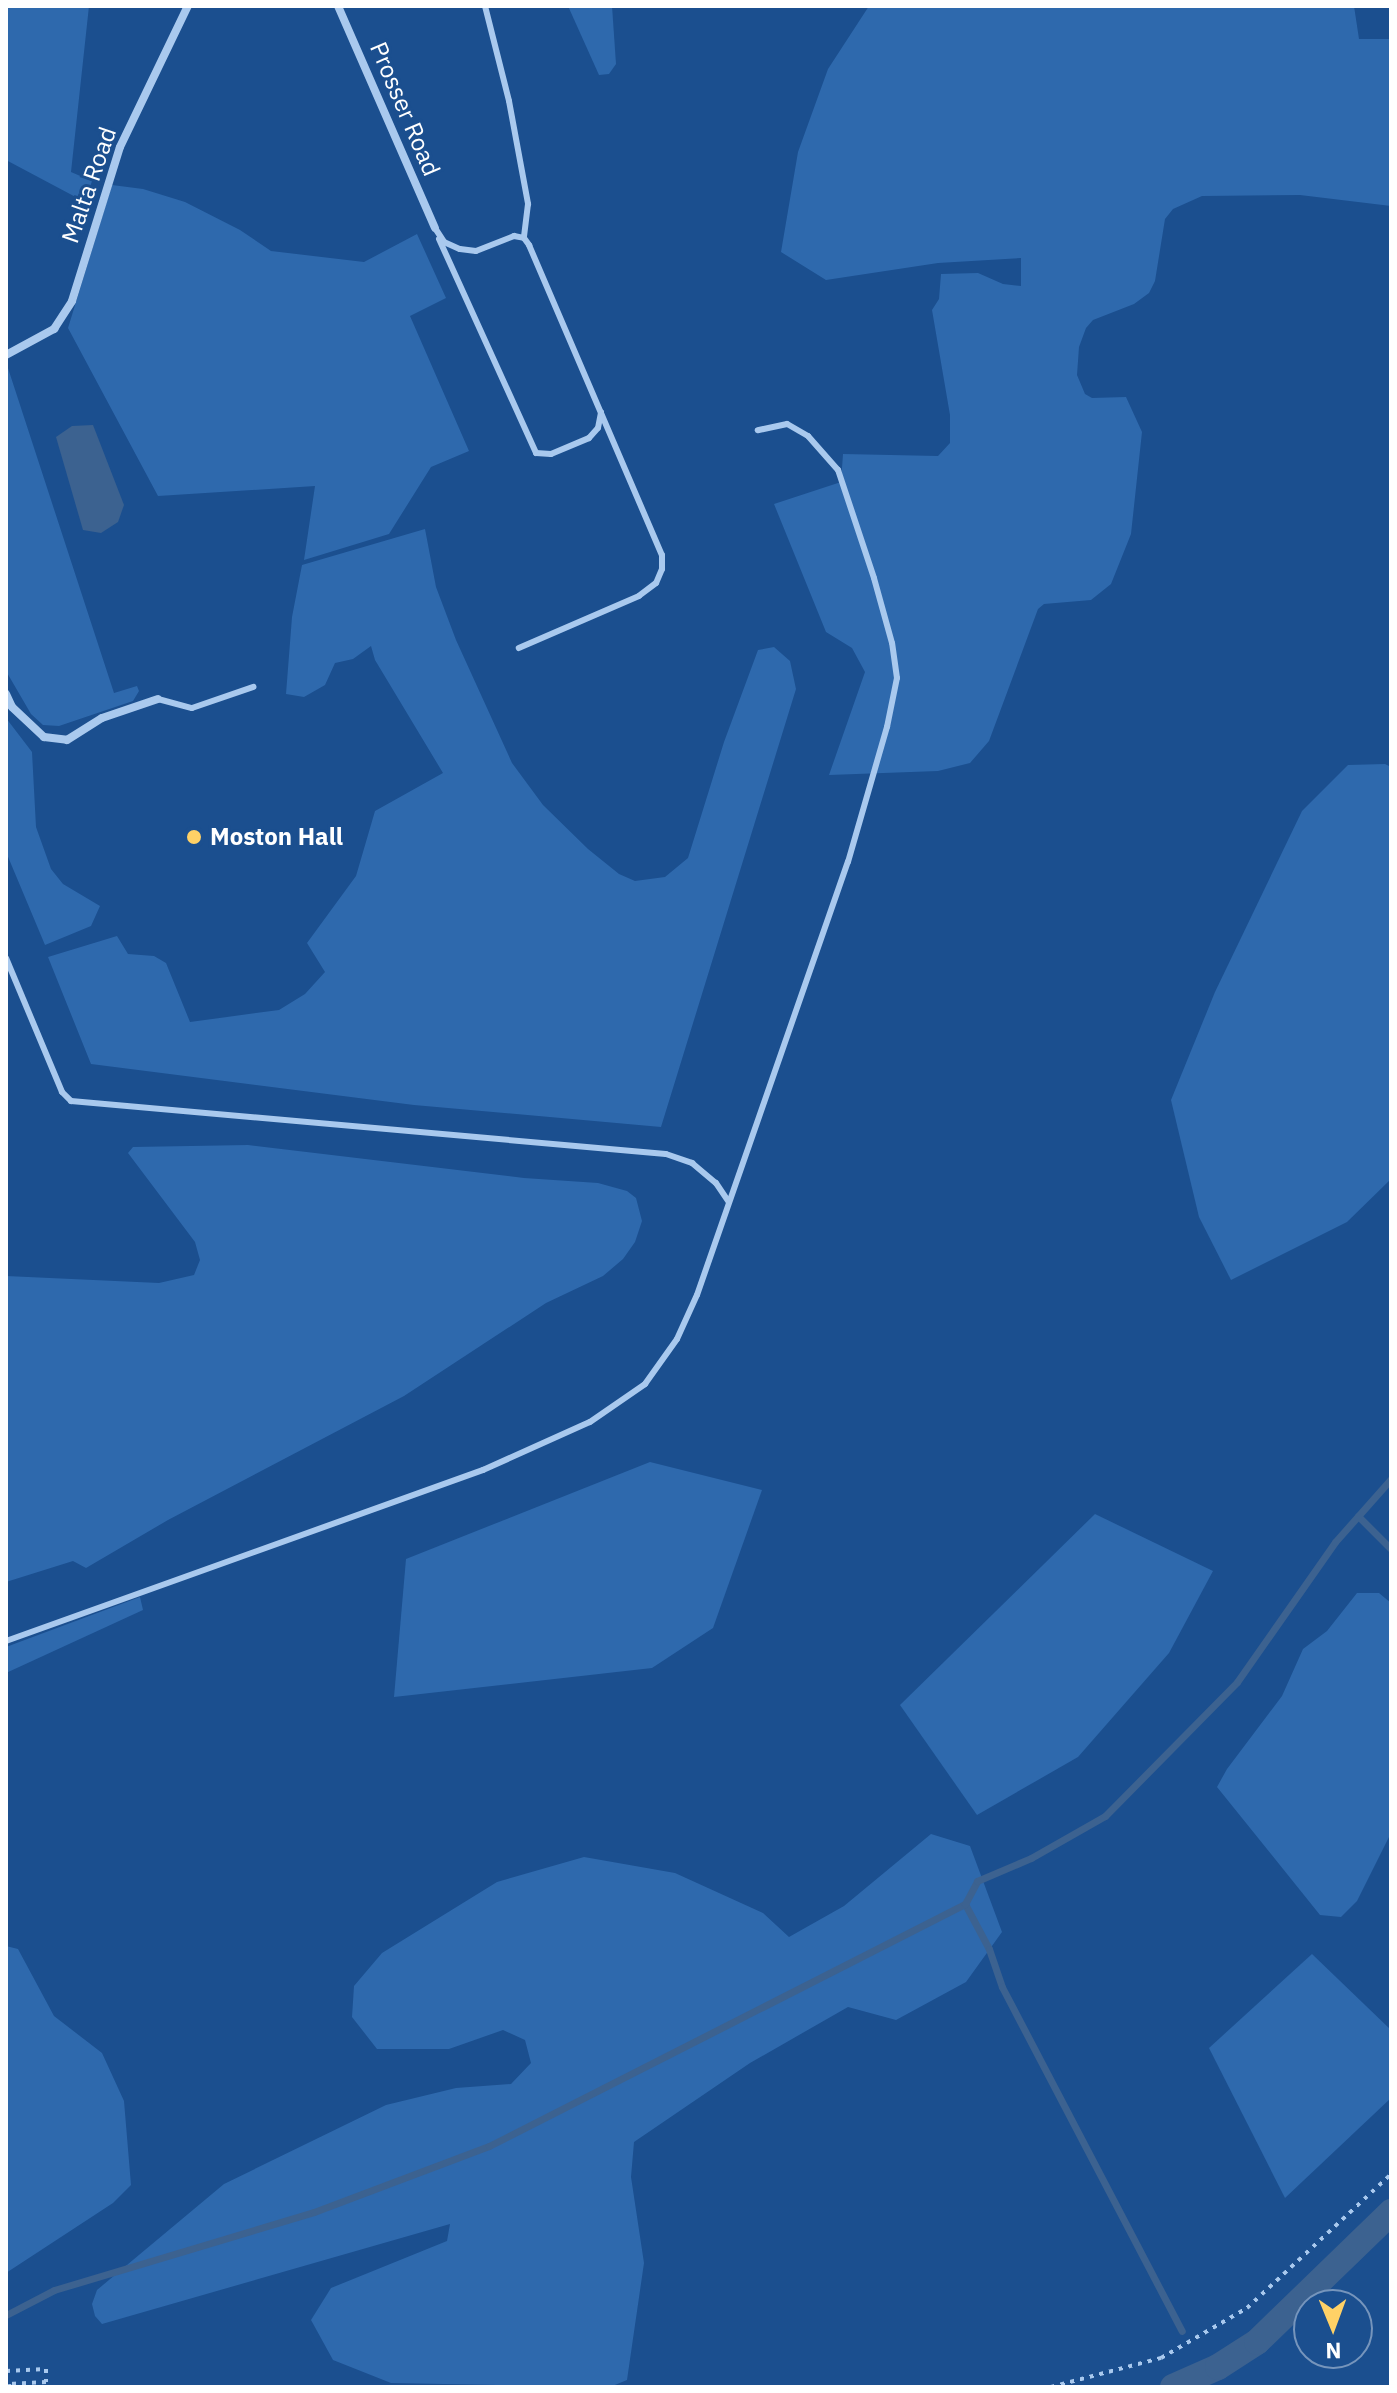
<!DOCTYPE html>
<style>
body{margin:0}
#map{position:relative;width:1397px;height:2393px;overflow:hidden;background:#1b4f8f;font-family:"IBM Plex Sans",sans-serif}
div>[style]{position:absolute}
.green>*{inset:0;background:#2e69ad}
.water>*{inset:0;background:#3c6290}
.stream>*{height:7px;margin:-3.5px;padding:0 3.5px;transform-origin:3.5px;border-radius:3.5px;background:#3c6290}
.canal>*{height:26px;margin:-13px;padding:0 13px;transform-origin:13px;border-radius:13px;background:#3c6290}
.path>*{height:4px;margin-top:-2px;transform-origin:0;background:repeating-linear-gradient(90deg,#a9c9ee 0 4px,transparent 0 10px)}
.service>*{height:6px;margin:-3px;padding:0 3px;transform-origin:3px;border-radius:3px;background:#a9c9ee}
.minor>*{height:8px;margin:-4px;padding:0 4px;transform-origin:4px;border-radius:4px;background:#a9c9ee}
.dots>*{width:22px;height:22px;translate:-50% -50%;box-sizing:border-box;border:4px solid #1b4f8f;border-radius:50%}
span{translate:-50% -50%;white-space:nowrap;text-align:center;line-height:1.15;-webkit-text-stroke:6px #1b4f8f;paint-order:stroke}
.street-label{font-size:24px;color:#fff}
.poi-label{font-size:24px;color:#fff;font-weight:700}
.left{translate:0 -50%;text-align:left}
.frame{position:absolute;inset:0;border:8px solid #fff;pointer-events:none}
.north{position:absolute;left:1293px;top:2289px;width:80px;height:80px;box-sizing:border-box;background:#1b4f8f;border:2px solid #7695bc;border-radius:50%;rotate:179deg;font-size:22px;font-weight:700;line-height:32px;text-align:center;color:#fff}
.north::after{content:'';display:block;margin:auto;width:28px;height:36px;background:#ffd166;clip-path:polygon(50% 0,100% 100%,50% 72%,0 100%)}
</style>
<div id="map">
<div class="green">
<i style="clip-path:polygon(6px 6px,89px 6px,71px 172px,92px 181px,85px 202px,6px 160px)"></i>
<i style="clip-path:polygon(568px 6px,612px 6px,616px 64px,609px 74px,599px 75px)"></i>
<i style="clip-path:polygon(869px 6px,1354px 6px,1359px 39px,1391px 39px,1391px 206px,1300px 195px,1202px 196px,1173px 209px,1165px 219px,1155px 281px,1149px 293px,1134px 304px,1093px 320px,1086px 328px,1079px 347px,1077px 375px,1085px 394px,1092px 398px,1126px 397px,1142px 432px,1131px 534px,1111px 584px,1091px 600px,1044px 604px,1038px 609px,989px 741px,970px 763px,938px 771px,829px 775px,865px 672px,852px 648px,826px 632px,774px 504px,841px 482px,843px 454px,938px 456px,950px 443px,950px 415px,932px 310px,939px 299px,941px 274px,978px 273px,1003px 284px,1021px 286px,1021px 258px,938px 263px,826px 280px,781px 252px,798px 152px,828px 69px)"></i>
<i style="clip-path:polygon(112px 185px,143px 189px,185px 202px,240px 230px,271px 251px,364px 262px,417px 234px,446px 298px,410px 316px,469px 451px,431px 467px,389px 534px,304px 560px,315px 486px,158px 496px,68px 328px)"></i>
<i style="clip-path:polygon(6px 362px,114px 693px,137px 686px,139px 691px,133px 701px,59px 726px,43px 725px,31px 714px,6px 671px)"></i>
<i style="clip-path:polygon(425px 529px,436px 587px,456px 640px,512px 763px,543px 805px,588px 849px,619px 874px,635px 881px,665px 877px,688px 858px,724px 742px,758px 650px,774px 647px,790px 661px,796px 689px,661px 1127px,414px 1105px,91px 1064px,48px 957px,117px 936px,128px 954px,154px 956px,166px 963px,190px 1022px,279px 1010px,305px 994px,325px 972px,307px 943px,356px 876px,375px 811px,443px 773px,375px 660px,371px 646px,353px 659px,335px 663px,325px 685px,304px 697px,286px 694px,292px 617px,302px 565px)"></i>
<i style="clip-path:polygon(6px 718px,32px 752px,36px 827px,51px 869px,63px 884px,100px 906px,91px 926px,45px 945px,6px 852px)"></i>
<i style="clip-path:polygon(1385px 764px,1391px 767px,1391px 1179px,1347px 1222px,1231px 1280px,1199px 1217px,1171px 1100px,1215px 992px,1302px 811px,1348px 765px)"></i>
<i style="clip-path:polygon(248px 1145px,524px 1178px,598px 1183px,627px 1191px,636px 1198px,642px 1221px,635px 1242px,623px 1259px,603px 1276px,546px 1303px,404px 1396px,168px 1520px,86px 1568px,73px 1561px,6px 1582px,6px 1276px,159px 1283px,194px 1275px,200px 1260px,195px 1242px,128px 1153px,133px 1147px)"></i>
<i style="clip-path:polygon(650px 1462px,762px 1490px,713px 1628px,652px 1668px,394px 1697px,406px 1559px)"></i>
<i style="clip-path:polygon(1095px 1514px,1213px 1571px,1169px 1653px,1078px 1757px,977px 1815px,900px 1705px)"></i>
<i style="clip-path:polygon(1357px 1593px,1379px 1593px,1391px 1603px,1391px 1833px,1357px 1901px,1341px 1917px,1320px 1915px,1217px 1787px,1227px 1769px,1282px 1696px,1303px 1649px,1327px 1631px)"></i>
<i style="clip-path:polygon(140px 1597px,143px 1610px,6px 1673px,6px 1647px)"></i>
<i style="clip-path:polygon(931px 1834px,970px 1846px,1002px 1932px,966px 1982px,896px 2020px,848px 2007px,750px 2063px,634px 2142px,631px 2177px,644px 2263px,627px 2380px,610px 2387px,391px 2383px,333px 2360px,311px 2320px,331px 2288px,447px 2241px,450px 2224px,102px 2324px,95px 2316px,92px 2304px,97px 2290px,224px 2184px,386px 2105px,456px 2088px,511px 2084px,531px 2063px,525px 2040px,503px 2030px,449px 2049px,377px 2049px,352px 2017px,354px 1986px,382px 1953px,497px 1882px,584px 1857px,675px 1873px,763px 1913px,789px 1937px,844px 1906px)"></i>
<i style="clip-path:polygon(6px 1946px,18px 1949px,54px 2016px,102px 2053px,124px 2101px,131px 2185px,113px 2203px,6px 2273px)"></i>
<i style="clip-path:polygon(1312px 1954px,1391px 2030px,1391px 2098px,1285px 2198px,1209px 2048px)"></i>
</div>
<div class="water">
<i style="clip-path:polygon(93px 425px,124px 505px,118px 522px,101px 533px,83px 530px,56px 437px,72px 426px)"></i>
</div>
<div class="stream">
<i style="left:1358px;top:1516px;width:47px;rotate:45deg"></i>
<i style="left:965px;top:1904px;width:51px;rotate:61.9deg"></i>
<i style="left:989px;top:1949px;width:40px;rotate:71.1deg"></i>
<i style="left:1002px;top:1987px;width:388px;rotate:62.4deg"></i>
<i style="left:6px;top:2315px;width:54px;rotate:-27.5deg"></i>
<i style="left:54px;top:2290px;width:271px;rotate:-16.7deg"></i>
<i style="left:314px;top:2212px;width:187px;rotate:-20.7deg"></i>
<i style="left:489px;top:2146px;width:534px;rotate:-26.95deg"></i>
<i style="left:965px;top:1904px;width:26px;rotate:-62deg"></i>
<i style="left:977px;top:1881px;width:59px;rotate:-23.1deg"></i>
<i style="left:1031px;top:1858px;width:85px;rotate:-29.6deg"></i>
<i style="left:1105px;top:1816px;width:188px;rotate:-45.4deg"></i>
<i style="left:1237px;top:1682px;width:171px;rotate:-55deg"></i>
<i style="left:1335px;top:1542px;width:84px;rotate:-48.4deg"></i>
</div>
<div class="canal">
<i style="left:1173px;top:2387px;width:49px;rotate:-24deg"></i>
<i style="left:1218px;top:2367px;width:46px;rotate:-32.7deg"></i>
<i style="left:1257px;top:2342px;width:187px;rotate:-44.1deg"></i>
</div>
<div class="path">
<i style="left:6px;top:2371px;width:40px;rotate:-2.9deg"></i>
<i style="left:46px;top:2369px;width:13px;rotate:90deg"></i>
<i style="left:46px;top:2382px;width:37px;rotate:177deg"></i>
<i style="left:9px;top:2384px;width:3px;rotate:72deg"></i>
<i style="left:1051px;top:2387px;width:114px;rotate:-14.8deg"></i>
<i style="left:1161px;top:2358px;width:99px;rotate:-30.2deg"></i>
<i style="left:1247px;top:2308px;width:197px;rotate:-42.9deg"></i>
</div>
<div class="service">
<i style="left:485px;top:6px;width:98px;rotate:75.8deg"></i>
<i style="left:509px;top:101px;width:105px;rotate:79.5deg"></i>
<i style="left:528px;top:204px;width:34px;rotate:97deg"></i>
<i style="left:435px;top:228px;width:17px;rotate:57deg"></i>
<i style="left:444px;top:242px;width:17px;rotate:24deg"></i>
<i style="left:460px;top:249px;width:16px;rotate:7deg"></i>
<i style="left:476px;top:251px;width:41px;rotate:-21.5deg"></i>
<i style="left:514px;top:236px;width:10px;rotate:11deg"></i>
<i style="left:524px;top:238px;width:9px;rotate:54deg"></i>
<i style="left:529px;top:245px;width:337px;rotate:66.8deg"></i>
<i style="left:662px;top:555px;width:14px;rotate:90deg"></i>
<i style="left:662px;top:569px;width:15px;rotate:113deg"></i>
<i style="left:656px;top:583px;width:21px;rotate:143deg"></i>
<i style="left:639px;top:596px;width:131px;rotate:156.6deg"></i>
<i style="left:439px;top:239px;width:235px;rotate:65.6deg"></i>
<i style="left:536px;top:453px;width:15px;rotate:4deg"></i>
<i style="left:551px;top:454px;width:41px;rotate:-22.8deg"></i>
<i style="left:589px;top:438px;width:13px;rotate:-48deg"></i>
<i style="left:598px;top:428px;width:16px;rotate:-79deg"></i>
<i style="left:158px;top:699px;width:35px;rotate:15deg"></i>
<i style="left:192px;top:708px;width:65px;rotate:-19deg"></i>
<i style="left:6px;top:958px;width:145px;rotate:67.3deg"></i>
<i style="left:62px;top:1092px;width:13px;rotate:45deg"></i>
<i style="left:71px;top:1101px;width:597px;rotate:5.09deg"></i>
<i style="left:666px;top:1154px;width:28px;rotate:19deg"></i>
<i style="left:692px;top:1163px;width:31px;rotate:40deg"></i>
<i style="left:716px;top:1183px;width:23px;rotate:56deg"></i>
<i style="left:6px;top:1641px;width:507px;rotate:-19.72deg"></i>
<i style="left:483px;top:1470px;width:117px;rotate:-24.2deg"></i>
<i style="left:590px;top:1422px;width:67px;rotate:-34.6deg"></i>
<i style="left:645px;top:1384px;width:55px;rotate:-54.6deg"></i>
<i style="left:677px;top:1339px;width:48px;rotate:-65.6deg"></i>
<i style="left:697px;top:1295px;width:459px;rotate:-70.8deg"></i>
<i style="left:848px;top:862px;width:141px;rotate:-73.9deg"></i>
<i style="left:887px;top:727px;width:50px;rotate:-78.5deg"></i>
<i style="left:897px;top:678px;width:35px;rotate:-98deg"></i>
<i style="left:892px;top:643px;width:67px;rotate:-105.5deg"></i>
<i style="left:874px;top:578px;width:114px;rotate:-108.4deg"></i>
<i style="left:838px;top:470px;width:45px;rotate:-131.4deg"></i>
<i style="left:808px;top:436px;width:24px;rotate:-150deg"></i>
<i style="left:787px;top:424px;width:30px;rotate:168deg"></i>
</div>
<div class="minor">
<i style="left:338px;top:6px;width:242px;rotate:66.4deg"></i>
<i style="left:6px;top:355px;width:55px;rotate:-28.4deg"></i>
<i style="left:54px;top:329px;width:33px;rotate:-57deg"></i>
<i style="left:72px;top:301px;width:161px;rotate:-72.7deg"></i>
<i style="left:120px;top:147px;width:157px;rotate:-64.3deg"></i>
<i style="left:6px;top:694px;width:14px;rotate:65deg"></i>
<i style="left:12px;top:707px;width:44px;rotate:43.2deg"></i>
<i style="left:44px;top:737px;width:23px;rotate:7deg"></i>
<i style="left:67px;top:740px;width:41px;rotate:-32.2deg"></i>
<i style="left:102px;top:718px;width:59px;rotate:-18.7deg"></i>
</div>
<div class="dots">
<i style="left:194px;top:837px;background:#ffd166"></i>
</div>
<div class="street-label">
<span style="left:405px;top:109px;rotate:67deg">Prosser Road</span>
<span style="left:89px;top:185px;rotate:-71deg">Malta Road</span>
</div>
<div class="poi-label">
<span class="left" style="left:210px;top:837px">Moston Hall</span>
</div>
<div class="frame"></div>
<div class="north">N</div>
</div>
